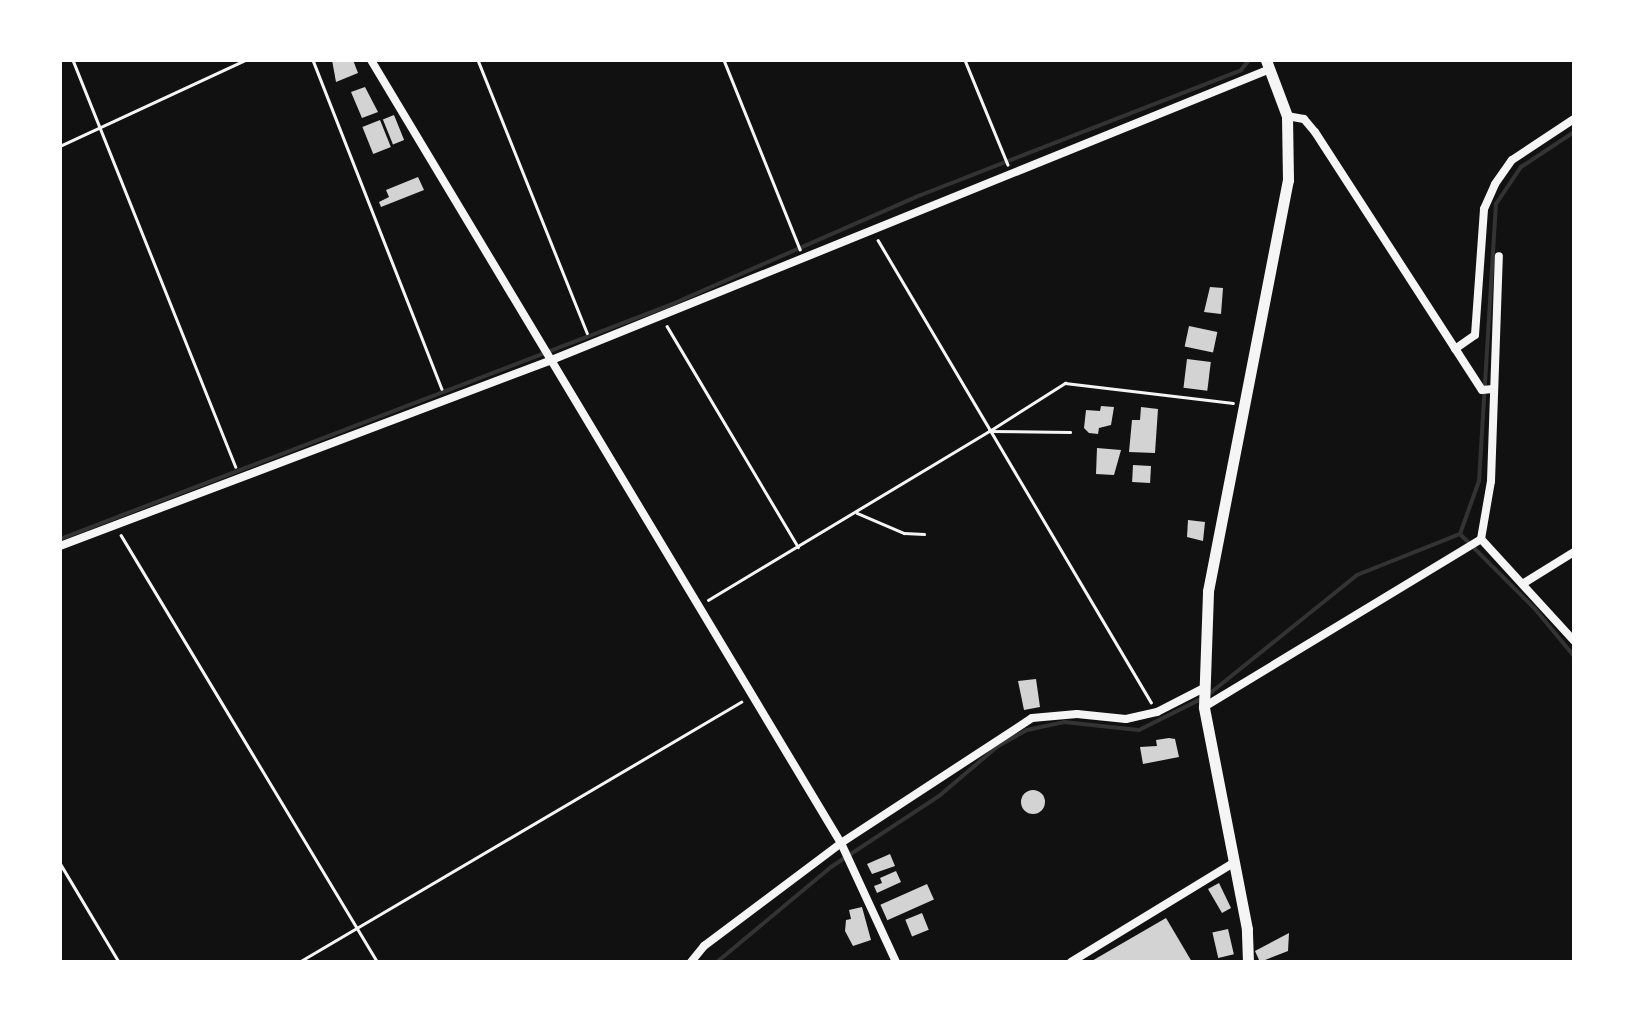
<!DOCTYPE html>
<style>
body{margin:0}
#map{position:relative;width:1634px;height:1022px;overflow:hidden;background:#111;font-family:"Libre Baskerville",serif}
div>[style]{position:absolute}
.stream>*{height:4px;margin:-2px;padding:0 2px;transform-origin:2px;border-radius:2px;background:#333}
.building>*{inset:0;background:#d3d3d3;transform-origin:0 0}
.round{border-radius:50%}
.path>*{height:2.5px;margin:-1.25px;padding:0 1.25px;transform-origin:1.25px;border-radius:1.25px;background:#f5f5f5}
.minor>*{height:8px;margin:-4px;padding:0 4px;transform-origin:4px;border-radius:4px;background:#f5f5f5}
.secondary>*{height:11px;margin:-5.5px;padding:0 5.5px;transform-origin:5.5px;border-radius:5.5px;background:#f5f5f5}
span{translate:-50% -50%;white-space:nowrap;text-align:center;line-height:1.15;-webkit-text-stroke:8px #fff;paint-order:stroke}
.frame{position:absolute;inset:0;border:62px solid #fff;pointer-events:none}
</style>
<div id="map">
<div class="stream">
<i style="left:1460px;top:534px;width:106px;rotate:45deg"></i>
<i style="left:1535px;top:609px;width:61px;rotate:50.3deg"></i>
<i style="left:60px;top:539px;width:653px;rotate:-20.99deg"></i>
<i style="left:670px;top:305px;width:274px;rotate:-23.7deg"></i>
<i style="left:921px;top:195px;width:344px;rotate:-21.3deg"></i>
<i style="left:1241px;top:70px;width:13px;rotate:-51deg"></i>
<i style="left:1209px;top:694px;width:190px;rotate:-38.8deg"></i>
<i style="left:1357px;top:575px;width:111px;rotate:-21.7deg"></i>
<i style="left:1460px;top:534px;width:56px;rotate:-70.3deg"></i>
<i style="left:1479px;top:481px;width:278px;rotate:-86.5deg"></i>
<i style="left:1496px;top:204px;width:45px;rotate:-56deg"></i>
<i style="left:1521px;top:167px;width:64px;rotate:-33.4deg"></i>
<i style="left:717px;top:962px;width:148px;rotate:-39.8deg"></i>
<i style="left:831px;top:867px;width:129px;rotate:-33.3deg"></i>
<i style="left:939px;top:796px;width:77px;rotate:-40.3deg"></i>
<i style="left:998px;top:746px;width:33px;rotate:-29deg"></i>
<i style="left:1027px;top:730px;width:38px;rotate:-12deg"></i>
<i style="left:1064px;top:722px;width:75px;rotate:6.1deg"></i>
<i style="left:1139px;top:730px;width:69px;rotate:-26.6deg"></i>
</div>
<div class="building">
<i style="clip-path:polygon(332px 60px,353px 60px,358px 73px,336px 82px)"></i>
<i style="clip-path:polygon(365px 87px,378px 112px,362px 118px,351px 92px)"></i>
<i style="left:394px;top:115px;width:27px;height:12px;rotate:68deg"></i>
<i style="left:380px;top:120px;width:29px;height:19px;rotate:68deg"></i>
<i style="clip-path:polygon(418px 177px,424px 190px,381px 207px,379px 202px,389px 197px,386px 190px)"></i>
<i style="clip-path:polygon(1210px 287px,1223px 288px,1221px 314px,1204px 312px)"></i>
<i style="left:1189px;top:326px;width:29px;height:21px;rotate:12deg"></i>
<i style="left:1187px;top:359px;width:24px;height:29px;rotate:7deg"></i>
<i style="clip-path:polygon(1101px 406px,1114px 407px,1111px 425px,1099px 428px,1098px 434px,1089px 433px,1084px 428px,1086px 410px,1100px 411px)"></i>
<i style="clip-path:polygon(1141px 407px,1158px 409px,1155px 453px,1129px 452px,1132px 420px,1140px 420px)"></i>
<i style="clip-path:polygon(1097px 448px,1121px 450px,1114px 475px,1096px 474px)"></i>
<i style="left:1133px;top:465px;width:18px;height:17px;rotate:3deg"></i>
<i style="clip-path:polygon(1188px 520px,1205px 522px,1203px 541px,1187px 537px)"></i>
<i style="clip-path:polygon(1036px 679px,1040px 707px,1024px 710px,1018px 681px)"></i>
<i style="clip-path:polygon(1169px 738px,1175px 739px,1179px 757px,1143px 764px,1140px 747px,1157px 746px,1156px 740px)"></i>
<i class="round" style="left:1021px;top:790px;width:24px;height:24px"></i>
<i style="clip-path:polygon(890px 854px,895px 866px,872px 874px,867px 864px)"></i>
<i style="clip-path:polygon(896px 871px,901px 882px,877px 893px,874px 886px,882px 883px,880px 878px)"></i>
<i style="clip-path:polygon(1219px 883px,1231px 908px,1222px 913px,1208px 889px)"></i>
<i style="left:927px;top:884px;width:17px;height:51px;rotate:66deg"></i>
<i style="clip-path:polygon(862px 907px,871px 940px,853px 946px,845px 931px,846px 920px,851px 919px,849px 910px)"></i>
<i style="left:922px;top:913px;width:18px;height:18px;rotate:68deg"></i>
<i style="clip-path:polygon(1166px 918px,1192px 962px,1090px 962px)"></i>
<i style="left:1228px;top:929px;width:26px;height:16px;rotate:77deg"></i>
<i style="clip-path:polygon(1289px 933px,1288px 951px,1260px 962px,1255px 951px)"></i>
</div>
<div class="path">
<i style="left:73px;top:60px;width:438px;rotate:68.2deg"></i>
<i style="left:313px;top:60px;width:353px;rotate:68.6deg"></i>
<i style="left:478px;top:60px;width:294px;rotate:68.2deg"></i>
<i style="left:724px;top:60px;width:204px;rotate:68.1deg"></i>
<i style="left:965px;top:60px;width:113px;rotate:67.7deg"></i>
<i style="left:60px;top:146px;width:204px;rotate:-24.9deg"></i>
<i style="left:878px;top:240px;width:537px;rotate:59.42deg"></i>
<i style="left:667px;top:326px;width:257px;rotate:59.3deg"></i>
<i style="left:991px;top:430px;width:88px;rotate:-32.4deg"></i>
<i style="left:1065px;top:383px;width:169px;rotate:6.8deg"></i>
<i style="left:857px;top:513px;width:51px;rotate:23.1deg"></i>
<i style="left:904px;top:533px;width:20px;rotate:3deg"></i>
<i style="left:121px;top:535px;width:498px;rotate:59deg"></i>
<i style="left:708px;top:600px;width:328px;rotate:-31deg"></i>
<i style="left:989px;top:431px;width:81px;rotate:0.7deg"></i>
<i style="left:60px;top:863px;width:115px;rotate:59.2deg"></i>
<i style="left:299px;top:962px;width:513px;rotate:-30.47deg"></i>
</div>
<div class="minor">
<i style="left:371px;top:60px;width:913px;rotate:59.03deg"></i>
<i style="left:841px;top:843px;width:131px;rotate:65.2deg"></i>
<i style="left:1287px;top:116px;width:17px;rotate:10deg"></i>
<i style="left:1304px;top:119px;width:17px;rotate:50deg"></i>
<i style="left:1315px;top:132px;width:307px;rotate:57.1deg"></i>
<i style="left:1482px;top:390px;width:11px;rotate:-5deg"></i>
<i style="left:1455px;top:349px;width:24px;rotate:-35deg"></i>
<i style="left:1475px;top:335px;width:126px;rotate:-85.9deg"></i>
<i style="left:1484px;top:209px;width:27px;rotate:-66deg"></i>
<i style="left:1495px;top:184px;width:29px;rotate:-55deg"></i>
<i style="left:1512px;top:160px;width:74px;rotate:-33.5deg"></i>
<i style="left:1481px;top:539px;width:138px;rotate:47.6deg"></i>
<i style="left:60px;top:546px;width:523px;rotate:-20.72deg"></i>
<i style="left:549px;top:361px;width:778px;rotate:-22.05deg"></i>
<i style="left:1524px;top:583px;width:59px;rotate:-31.8deg"></i>
<i style="left:1204px;top:707px;width:324px;rotate:-31.2deg"></i>
<i style="left:1481px;top:539px;width:59px;rotate:-80.2deg"></i>
<i style="left:1491px;top:481px;width:225px;rotate:-88deg"></i>
<i style="left:691px;top:962px;width:21px;rotate:-51deg"></i>
<i style="left:704px;top:946px;width:171px;rotate:-36.9deg"></i>
<i style="left:841px;top:843px;width:228px;rotate:-33.2deg"></i>
<i style="left:1032px;top:718px;width:45px;rotate:-5.1deg"></i>
<i style="left:1077px;top:714px;width:49px;rotate:5.8deg"></i>
<i style="left:1126px;top:719px;width:32px;rotate:-13deg"></i>
<i style="left:1157px;top:712px;width:53px;rotate:-27.1deg"></i>
<i style="left:1071px;top:962px;width:192px;rotate:-31.4deg"></i>
</div>
<div class="secondary">
<i style="left:1248px;top:962px;width:33px;rotate:-92deg"></i>
<i style="left:1247px;top:929px;width:226px;rotate:-101deg"></i>
<i style="left:1204px;top:707px;width:116px;rotate:-88deg"></i>
<i style="left:1208px;top:591px;width:419px;rotate:-79deg"></i>
<i style="left:1288px;top:180px;width:64px;rotate:-90.9deg"></i>
<i style="left:1287px;top:116px;width:60px;rotate:-110.6deg"></i>
</div>
<div class="frame"></div>
</div>
